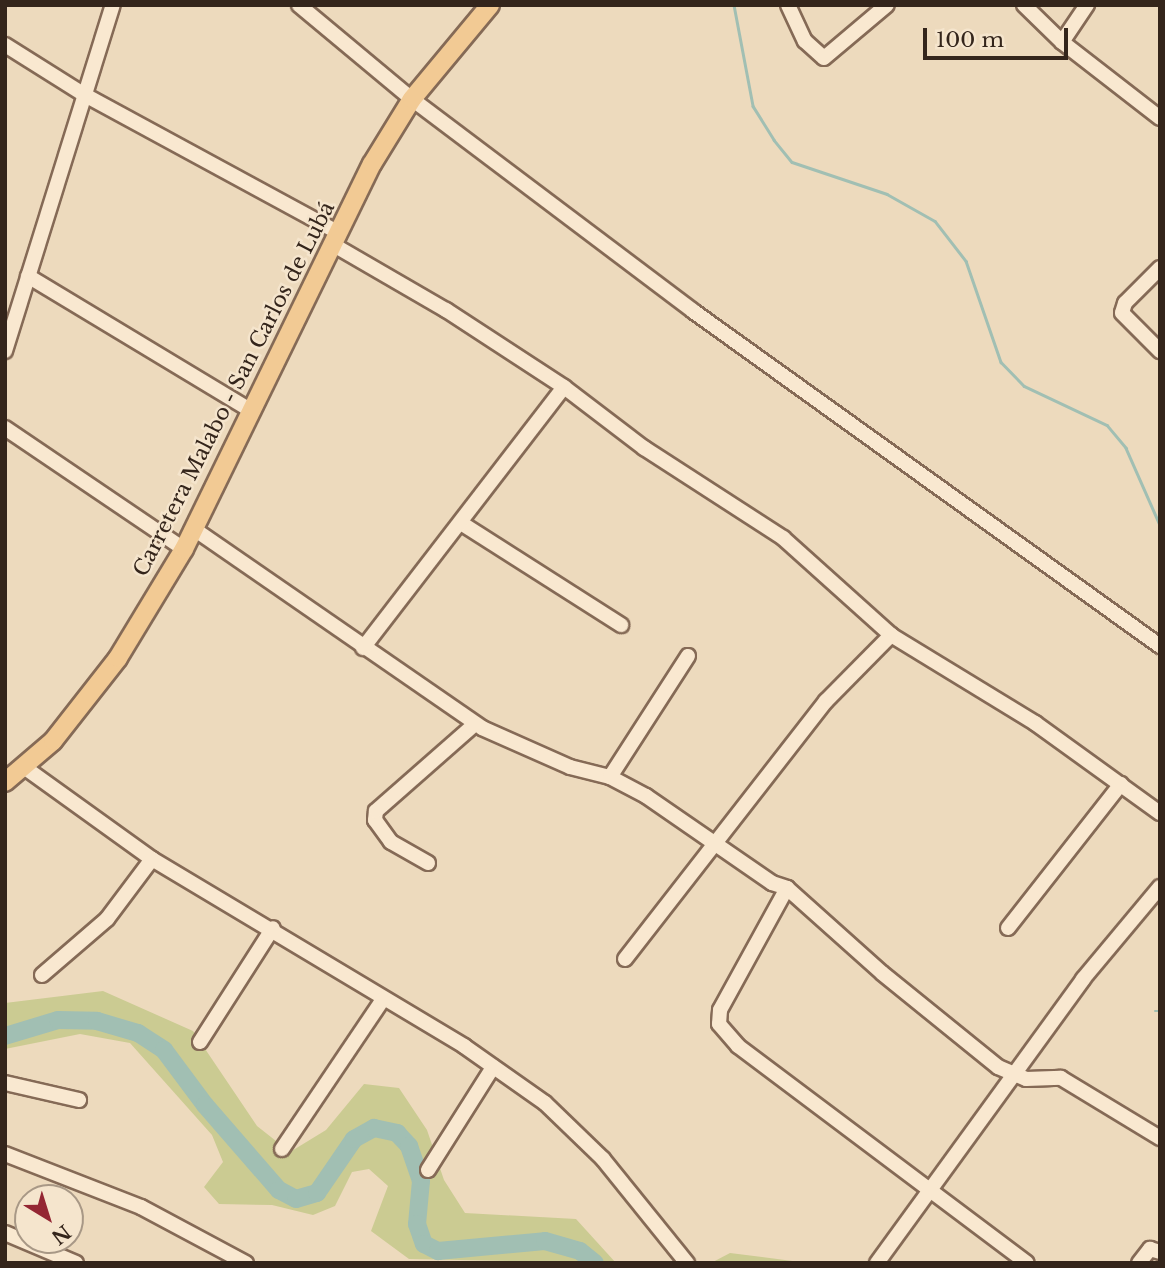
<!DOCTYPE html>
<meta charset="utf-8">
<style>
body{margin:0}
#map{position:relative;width:1165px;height:1268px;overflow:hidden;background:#eddabd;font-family:"Libre Baskerville",serif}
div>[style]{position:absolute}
.green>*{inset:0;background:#cbcb92}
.stream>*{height:2.5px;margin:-1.25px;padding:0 1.25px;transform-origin:1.25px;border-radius:1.25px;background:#a1bfb3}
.river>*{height:18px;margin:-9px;padding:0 9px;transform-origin:9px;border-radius:9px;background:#a1bfb3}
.roads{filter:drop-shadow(2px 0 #856a56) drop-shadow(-2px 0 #856a56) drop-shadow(0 2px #856a56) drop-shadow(0 -2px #856a56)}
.minor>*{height:14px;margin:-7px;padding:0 7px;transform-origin:7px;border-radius:7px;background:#f9e8d0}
.major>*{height:18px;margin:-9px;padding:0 9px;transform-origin:9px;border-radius:9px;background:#f2ca94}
span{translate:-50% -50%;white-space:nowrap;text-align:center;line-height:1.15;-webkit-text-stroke:5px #f5e5cd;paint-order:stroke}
.street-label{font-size:21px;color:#34251b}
.frame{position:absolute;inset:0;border:7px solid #34251b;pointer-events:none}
.north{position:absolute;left:14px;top:1184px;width:70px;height:70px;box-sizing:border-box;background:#f5e5cd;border:2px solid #a89886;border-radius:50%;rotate:142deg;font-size:19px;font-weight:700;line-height:28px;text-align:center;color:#34251b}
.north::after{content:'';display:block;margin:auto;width:24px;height:32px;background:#942633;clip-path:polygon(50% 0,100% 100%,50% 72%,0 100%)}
.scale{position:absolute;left:923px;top:28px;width:145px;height:32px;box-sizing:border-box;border:4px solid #34251b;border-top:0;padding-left:9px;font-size:21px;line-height:24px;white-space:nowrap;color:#34251b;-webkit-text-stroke:5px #f5e5cd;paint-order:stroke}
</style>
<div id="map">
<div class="green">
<i style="clip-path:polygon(103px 991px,193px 1031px,257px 1126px,290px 1152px,326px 1130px,364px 1084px,399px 1088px,427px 1130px,444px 1180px,465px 1213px,576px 1219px,616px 1263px,409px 1259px,371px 1231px,388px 1186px,369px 1169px,352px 1172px,335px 1206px,313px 1215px,272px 1205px,219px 1204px,204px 1187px,223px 1162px,212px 1135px,130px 1043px,80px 1034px,5px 1049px,5px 1003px)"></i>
<i style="clip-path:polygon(730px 1253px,800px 1262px,802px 1263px,711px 1263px)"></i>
</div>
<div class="stream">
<i style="left:734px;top:5px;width:103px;rotate:79.3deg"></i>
<i style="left:753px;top:106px;width:40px;rotate:58deg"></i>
<i style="left:774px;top:140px;width:28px;rotate:51deg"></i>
<i style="left:792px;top:162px;width:100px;rotate:18.6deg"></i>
<i style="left:887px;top:194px;width:55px;rotate:29.4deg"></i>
<i style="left:935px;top:221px;width:51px;rotate:52.2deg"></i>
<i style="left:966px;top:261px;width:107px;rotate:70.9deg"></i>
<i style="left:1001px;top:362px;width:33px;rotate:46deg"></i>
<i style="left:1024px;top:386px;width:92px;rotate:25.2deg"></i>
<i style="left:1107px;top:425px;width:30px;rotate:50deg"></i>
<i style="left:1126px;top:448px;width:84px;rotate:66.2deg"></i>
<i style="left:1155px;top:1011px;width:5px"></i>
</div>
<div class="river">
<i style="left:5px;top:1036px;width:55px;rotate:-16.8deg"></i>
<i style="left:58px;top:1020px;width:39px;rotate:1deg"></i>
<i style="left:97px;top:1021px;width:43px;rotate:16.3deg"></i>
<i style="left:138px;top:1033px;width:31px;rotate:33deg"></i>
<i style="left:164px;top:1050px;width:69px;rotate:53.3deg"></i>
<i style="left:205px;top:1105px;width:113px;rotate:49deg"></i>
<i style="left:279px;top:1190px;width:19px;rotate:28deg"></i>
<i style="left:296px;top:1199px;width:22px;rotate:-16deg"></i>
<i style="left:317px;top:1193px;width:65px;rotate:-55.6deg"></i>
<i style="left:354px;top:1139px;width:23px;rotate:-29deg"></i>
<i style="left:374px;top:1128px;width:24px;rotate:12deg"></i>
<i style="left:397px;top:1133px;width:18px;rotate:47deg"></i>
<i style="left:409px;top:1146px;width:37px;rotate:71deg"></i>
<i style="left:421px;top:1181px;width:43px;rotate:95.3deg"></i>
<i style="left:417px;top:1224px;width:21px;rotate:71deg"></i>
<i style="left:424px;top:1244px;width:16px;rotate:27deg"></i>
<i style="left:438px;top:1251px;width:107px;rotate:-5.3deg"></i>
<i style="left:545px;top:1241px;width:36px;rotate:16deg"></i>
<i style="left:580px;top:1251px;width:19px;rotate:39deg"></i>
</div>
<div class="roads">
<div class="minor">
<i style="left:299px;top:5px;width:147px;rotate:39.8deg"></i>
<i style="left:412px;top:99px;width:352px;rotate:37deg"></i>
<i style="left:693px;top:311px;width:575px;rotate:35.65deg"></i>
<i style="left:788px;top:5px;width:40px;rotate:65deg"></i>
<i style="left:805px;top:41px;width:25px;rotate:42deg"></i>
<i style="left:824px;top:58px;width:82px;rotate:-40.1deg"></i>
<i style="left:1024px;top:5px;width:53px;rotate:44.2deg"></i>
<i style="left:1062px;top:42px;width:124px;rotate:37.8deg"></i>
<i style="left:1062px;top:42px;width:45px;rotate:-56deg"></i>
<i style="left:5px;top:45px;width:92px;rotate:32.1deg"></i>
<i style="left:83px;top:94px;width:291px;rotate:28.5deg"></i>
<i style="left:332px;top:244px;width:132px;rotate:30.1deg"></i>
<i style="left:446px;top:310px;width:141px;rotate:33.1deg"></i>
<i style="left:564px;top:387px;width:101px;rotate:37.3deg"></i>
<i style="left:644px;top:448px;width:166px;rotate:32.9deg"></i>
<i style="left:783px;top:538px;width:145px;rotate:41.9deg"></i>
<i style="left:891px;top:635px;width:169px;rotate:31.4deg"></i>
<i style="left:1035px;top:723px;width:154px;rotate:35.8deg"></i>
<i style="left:1160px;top:268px;width:49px;rotate:135deg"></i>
<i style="left:1125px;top:303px;width:10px;rotate:107deg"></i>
<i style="left:1122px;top:313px;width:54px;rotate:45deg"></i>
<i style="left:28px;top:276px;width:262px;rotate:31.1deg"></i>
<i style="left:5px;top:351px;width:362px;rotate:-72.7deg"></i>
<i style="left:5px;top:428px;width:216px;rotate:34.1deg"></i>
<i style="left:461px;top:523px;width:190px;rotate:32.5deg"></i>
<i style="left:194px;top:529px;width:350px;rotate:34.6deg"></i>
<i style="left:482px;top:728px;width:96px;rotate:23.9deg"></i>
<i style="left:570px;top:767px;width:41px;rotate:14deg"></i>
<i style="left:610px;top:777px;width:41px;rotate:27.8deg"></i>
<i style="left:646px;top:796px;width:153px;rotate:34.6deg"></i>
<i style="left:772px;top:883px;width:16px;rotate:18deg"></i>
<i style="left:787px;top:888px;width:127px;rotate:41.8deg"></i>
<i style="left:882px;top:973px;width:149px;rotate:39deg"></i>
<i style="left:998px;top:1067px;width:30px;rotate:23deg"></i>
<i style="left:1026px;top:1079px;width:35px;rotate:-2deg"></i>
<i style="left:1061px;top:1078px;width:116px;rotate:31.2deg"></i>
<i style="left:363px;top:648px;width:329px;rotate:-52.4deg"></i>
<i style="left:24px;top:767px;width:158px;rotate:35.7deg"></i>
<i style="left:152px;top:859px;width:364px;rotate:30.9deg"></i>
<i style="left:464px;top:1046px;width:99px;rotate:35.1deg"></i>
<i style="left:545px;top:1103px;width:81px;rotate:44deg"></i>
<i style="left:603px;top:1159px;width:134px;rotate:51.1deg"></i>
<i style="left:610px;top:777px;width:144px;rotate:-57.2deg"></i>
<i style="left:428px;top:863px;width:43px;rotate:-150.4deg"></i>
<i style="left:391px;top:842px;width:27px;rotate:-126deg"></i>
<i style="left:375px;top:820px;width:9px;rotate:-84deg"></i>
<i style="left:376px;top:811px;width:132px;rotate:-41.3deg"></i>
<i style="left:787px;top:888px;width:139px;rotate:118.8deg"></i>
<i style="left:720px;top:1010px;width:14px;rotate:94deg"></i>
<i style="left:719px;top:1024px;width:29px;rotate:49deg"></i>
<i style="left:738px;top:1046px;width:361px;rotate:36.9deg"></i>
<i style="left:1008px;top:928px;width:183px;rotate:-51.9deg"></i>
<i style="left:625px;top:959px;width:327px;rotate:-52.1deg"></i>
<i style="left:826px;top:701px;width:93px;rotate:-45.4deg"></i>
<i style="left:42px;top:975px;width:86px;rotate:-40.7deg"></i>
<i style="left:107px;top:919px;width:75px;rotate:-53.1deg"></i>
<i style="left:200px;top:1042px;width:135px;rotate:-57.4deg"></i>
<i style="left:5px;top:1083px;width:76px;rotate:12.9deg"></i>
<i style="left:282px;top:1149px;width:181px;rotate:-56deg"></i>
<i style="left:5px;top:1154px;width:146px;rotate:21.3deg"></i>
<i style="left:141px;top:1207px;width:119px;rotate:28.1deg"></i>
<i style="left:428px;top:1170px;width:122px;rotate:-57.7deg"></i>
<i style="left:5px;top:1233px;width:77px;rotate:22.9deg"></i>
<i style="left:877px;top:1263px;width:351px;rotate:-54deg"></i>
<i style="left:1083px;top:979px;width:120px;rotate:-50.1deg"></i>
<i style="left:1139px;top:1263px;width:18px;rotate:-52deg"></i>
<i style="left:1150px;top:1249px;width:10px;rotate:17deg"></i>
</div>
<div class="major">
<i style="left:5px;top:782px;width:63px;rotate:-40.5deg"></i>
<i style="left:53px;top:741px;width:105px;rotate:-51.9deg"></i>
<i style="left:118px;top:658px;width:127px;rotate:-58.8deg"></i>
<i style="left:184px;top:549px;width:428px;rotate:-64deg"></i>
<i style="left:372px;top:164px;width:76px;rotate:-58.4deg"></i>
<i style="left:412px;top:99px;width:122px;rotate:-50.3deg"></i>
</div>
</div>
<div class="street-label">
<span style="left:234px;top:389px;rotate:-63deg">Carretera Malabo - San Carlos de Lubá</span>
</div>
<div class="frame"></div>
<div class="north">N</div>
<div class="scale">100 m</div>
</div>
